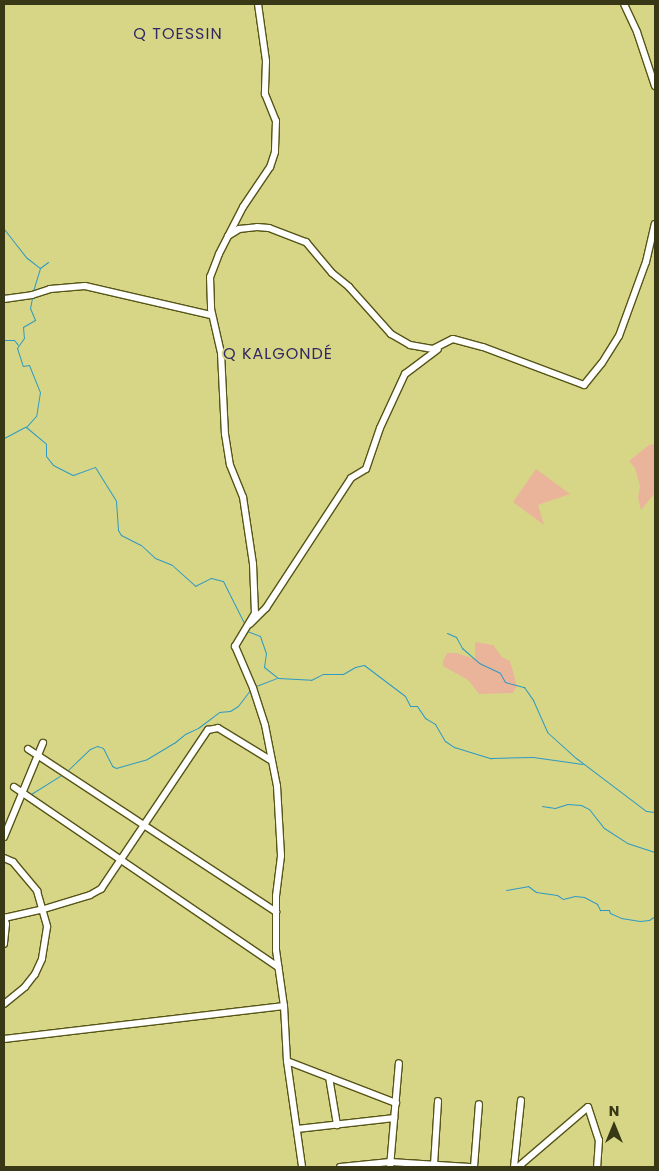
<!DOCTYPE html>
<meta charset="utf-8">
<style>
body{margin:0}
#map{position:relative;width:659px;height:1171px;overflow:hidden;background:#d7d687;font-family:Poppins,sans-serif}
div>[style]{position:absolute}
.green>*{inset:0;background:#e9b499}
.stream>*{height:1px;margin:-0.5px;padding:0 0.5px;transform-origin:0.5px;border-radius:0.5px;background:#2e9ac3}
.roads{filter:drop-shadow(1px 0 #565517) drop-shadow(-1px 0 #565517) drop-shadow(0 1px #565517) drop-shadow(0 -1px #565517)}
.minor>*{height:6px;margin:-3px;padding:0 3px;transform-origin:3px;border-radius:3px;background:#fff}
span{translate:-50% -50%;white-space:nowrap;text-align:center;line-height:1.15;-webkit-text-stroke:4px #d7d687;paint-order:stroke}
.quarter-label{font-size:16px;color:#332863;letter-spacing:1px}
.frame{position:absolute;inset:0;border:5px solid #383817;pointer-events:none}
.north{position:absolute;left:589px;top:1101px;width:50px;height:50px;-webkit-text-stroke:4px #d7d687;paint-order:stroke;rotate:0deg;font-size:14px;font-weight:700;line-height:20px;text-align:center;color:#383817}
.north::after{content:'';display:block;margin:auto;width:18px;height:22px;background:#383817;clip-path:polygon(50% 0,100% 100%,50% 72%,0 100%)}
</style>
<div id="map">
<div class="green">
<i style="clip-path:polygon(655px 444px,655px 493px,641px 510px,638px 498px,640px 486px,635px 468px,629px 461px,649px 445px)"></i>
<i style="clip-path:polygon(536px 469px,570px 494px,538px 505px,544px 525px,513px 502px)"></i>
<i style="clip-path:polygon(475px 642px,493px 645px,502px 657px,510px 661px,517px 686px,513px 693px,479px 694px,468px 680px,443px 666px,443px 661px,447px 653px,456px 653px,475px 659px)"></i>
</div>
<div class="stream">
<i style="left:4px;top:229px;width:37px;rotate:52deg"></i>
<i style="left:27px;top:258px;width:16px;rotate:38deg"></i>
<i style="left:33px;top:291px;width:24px;rotate:-73deg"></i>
<i style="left:40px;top:268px;width:10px;rotate:-37deg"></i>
<i style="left:32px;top:298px;width:10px;rotate:101deg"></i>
<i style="left:30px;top:308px;width:13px;rotate:67deg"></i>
<i style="left:35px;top:320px;width:14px;rotate:150deg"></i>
<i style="left:23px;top:327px;width:11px;rotate:85deg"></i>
<i style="left:24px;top:338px;width:12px;rotate:125deg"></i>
<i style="left:17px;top:348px;width:19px;rotate:72deg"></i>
<i style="left:23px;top:366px;width:6px;rotate:-9deg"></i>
<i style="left:29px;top:365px;width:29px;rotate:68deg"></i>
<i style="left:40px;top:392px;width:24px;rotate:99deg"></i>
<i style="left:36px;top:416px;width:15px;rotate:132deg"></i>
<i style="left:26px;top:427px;width:26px;rotate:40deg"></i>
<i style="left:46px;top:444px;width:12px;rotate:90deg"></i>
<i style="left:46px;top:456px;width:11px;rotate:52deg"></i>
<i style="left:53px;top:465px;width:22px;rotate:27deg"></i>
<i style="left:73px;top:475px;width:23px;rotate:-20deg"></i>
<i style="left:95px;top:467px;width:40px;rotate:58deg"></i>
<i style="left:116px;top:501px;width:29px;rotate:86deg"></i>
<i style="left:118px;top:530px;width:6px;rotate:59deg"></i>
<i style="left:121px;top:535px;width:22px;rotate:27deg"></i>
<i style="left:141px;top:545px;width:19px;rotate:43deg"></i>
<i style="left:155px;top:558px;width:18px;rotate:22deg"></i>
<i style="left:172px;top:565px;width:31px;rotate:42deg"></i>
<i style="left:195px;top:586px;width:18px;rotate:-27deg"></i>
<i style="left:211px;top:578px;width:12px;rotate:14deg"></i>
<i style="left:223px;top:581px;width:49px;rotate:63.4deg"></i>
<i style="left:4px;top:340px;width:10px"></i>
<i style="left:14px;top:340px;width:6px;rotate:51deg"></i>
<i style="left:4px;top:438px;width:24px;rotate:-28deg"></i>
<i style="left:247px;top:631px;width:14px;rotate:21deg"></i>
<i style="left:260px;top:636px;width:18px;rotate:71deg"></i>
<i style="left:266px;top:653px;width:14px;rotate:98deg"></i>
<i style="left:264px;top:667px;width:18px;rotate:38deg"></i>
<i style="left:278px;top:678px;width:33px;rotate:3deg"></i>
<i style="left:311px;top:680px;width:13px;rotate:-27deg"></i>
<i style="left:323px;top:674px;width:20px"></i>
<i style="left:343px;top:674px;width:14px;rotate:-30deg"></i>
<i style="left:355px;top:667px;width:9px;rotate:-13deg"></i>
<i style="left:364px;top:665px;width:51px;rotate:37.1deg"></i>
<i style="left:405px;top:696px;width:11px;rotate:63deg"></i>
<i style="left:410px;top:706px;width:7px"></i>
<i style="left:417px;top:706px;width:14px;rotate:56deg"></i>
<i style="left:425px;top:718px;width:12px;rotate:31deg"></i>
<i style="left:435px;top:724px;width:20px;rotate:60deg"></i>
<i style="left:445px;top:741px;width:11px;rotate:34deg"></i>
<i style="left:454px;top:747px;width:39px;rotate:17deg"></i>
<i style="left:491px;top:758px;width:42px;rotate:-1.4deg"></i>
<i style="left:533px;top:757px;width:50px;rotate:8deg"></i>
<i style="left:447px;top:633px;width:10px;rotate:24deg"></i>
<i style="left:456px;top:637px;width:13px;rotate:61deg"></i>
<i style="left:462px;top:648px;width:23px;rotate:41deg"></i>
<i style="left:479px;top:663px;width:23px;rotate:25deg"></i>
<i style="left:500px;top:673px;width:10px;rotate:61deg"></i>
<i style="left:505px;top:682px;width:20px;rotate:15deg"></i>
<i style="left:524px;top:687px;width:16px;rotate:55deg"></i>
<i style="left:533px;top:700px;width:35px;rotate:66deg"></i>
<i style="left:547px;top:732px;width:39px;rotate:42deg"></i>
<i style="left:576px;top:758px;width:88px;rotate:37.1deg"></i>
<i style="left:646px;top:811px;width:9px;rotate:6deg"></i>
<i style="left:256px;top:686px;width:22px;rotate:-21deg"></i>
<i style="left:67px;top:771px;width:32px;rotate:-44deg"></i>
<i style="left:90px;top:749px;width:8px;rotate:-23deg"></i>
<i style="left:97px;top:746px;width:6px;rotate:18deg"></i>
<i style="left:103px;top:748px;width:20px;rotate:63deg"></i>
<i style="left:112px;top:766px;width:4px;rotate:27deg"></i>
<i style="left:116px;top:768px;width:32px;rotate:-16deg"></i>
<i style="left:147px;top:759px;width:31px;rotate:-31deg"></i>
<i style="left:174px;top:743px;width:14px;rotate:-39deg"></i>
<i style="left:185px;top:734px;width:14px;rotate:-25deg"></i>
<i style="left:198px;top:728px;width:26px;rotate:-37deg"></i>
<i style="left:219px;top:712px;width:11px;rotate:-5deg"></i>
<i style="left:230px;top:711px;width:9px;rotate:-32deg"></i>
<i style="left:238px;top:706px;width:20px;rotate:-53deg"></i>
<i style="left:31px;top:794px;width:36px;rotate:-32deg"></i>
<i style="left:542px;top:806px;width:13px;rotate:9deg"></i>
<i style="left:555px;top:808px;width:13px;rotate:-18deg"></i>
<i style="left:567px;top:804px;width:14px;rotate:4deg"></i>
<i style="left:581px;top:805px;width:9px;rotate:27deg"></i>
<i style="left:589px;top:809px;width:24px;rotate:52deg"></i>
<i style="left:604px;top:828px;width:27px;rotate:33deg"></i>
<i style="left:627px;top:843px;width:29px;rotate:18deg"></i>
<i style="left:506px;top:890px;width:22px;rotate:-10deg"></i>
<i style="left:528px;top:886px;width:10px;rotate:37deg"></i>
<i style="left:536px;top:892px;width:21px;rotate:8deg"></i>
<i style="left:557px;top:895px;width:7px;rotate:34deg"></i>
<i style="left:563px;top:899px;width:12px;rotate:-14deg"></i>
<i style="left:575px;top:896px;width:9px;rotate:6deg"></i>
<i style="left:584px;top:897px;width:15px;rotate:28deg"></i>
<i style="left:597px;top:904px;width:7px;rotate:63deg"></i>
<i style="left:600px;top:910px;width:9px"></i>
<i style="left:609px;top:910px;width:3px;rotate:72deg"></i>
<i style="left:610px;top:913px;width:12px;rotate:24deg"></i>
<i style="left:621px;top:918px;width:19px;rotate:9deg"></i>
<i style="left:640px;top:921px;width:9px;rotate:-6deg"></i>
<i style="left:649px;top:920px;width:7px;rotate:-34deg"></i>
</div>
<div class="roads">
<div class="minor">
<i style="left:258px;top:4px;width:58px;rotate:82deg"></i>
<i style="left:266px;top:61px;width:33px;rotate:92deg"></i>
<i style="left:265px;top:94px;width:29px;rotate:68deg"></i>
<i style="left:276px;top:121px;width:31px;rotate:92deg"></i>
<i style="left:275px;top:152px;width:16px;rotate:108deg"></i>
<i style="left:270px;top:167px;width:48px;rotate:124deg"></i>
<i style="left:243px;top:207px;width:53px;rotate:117.1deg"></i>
<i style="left:219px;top:254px;width:25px;rotate:111deg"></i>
<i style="left:210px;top:277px;width:32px;rotate:88deg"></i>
<i style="left:211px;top:309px;width:45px;rotate:77.2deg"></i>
<i style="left:221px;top:353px;width:81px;rotate:87.2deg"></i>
<i style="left:225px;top:434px;width:31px;rotate:81deg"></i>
<i style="left:230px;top:465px;width:35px;rotate:68deg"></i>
<i style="left:243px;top:497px;width:68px;rotate:81.5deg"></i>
<i style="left:253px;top:564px;width:49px;rotate:87.7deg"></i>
<i style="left:255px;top:613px;width:39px;rotate:121deg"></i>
<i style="left:235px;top:646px;width:46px;rotate:66.8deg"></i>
<i style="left:253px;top:688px;width:39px;rotate:72deg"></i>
<i style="left:265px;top:725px;width:62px;rotate:78.9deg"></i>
<i style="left:277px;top:786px;width:70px;rotate:86.7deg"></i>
<i style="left:281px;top:856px;width:40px;rotate:97.1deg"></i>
<i style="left:276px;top:896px;width:54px;rotate:90deg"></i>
<i style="left:276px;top:950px;width:57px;rotate:81.9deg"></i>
<i style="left:284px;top:1006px;width:55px;rotate:86.9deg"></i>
<i style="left:287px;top:1061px;width:107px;rotate:81.9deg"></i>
<i style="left:624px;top:4px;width:31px;rotate:65deg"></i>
<i style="left:637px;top:32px;width:57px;rotate:71.6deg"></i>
<i style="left:228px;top:236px;width:13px;rotate:-32deg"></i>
<i style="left:239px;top:229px;width:18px;rotate:-6deg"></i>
<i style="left:257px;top:227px;width:12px;rotate:5deg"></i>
<i style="left:269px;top:228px;width:40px;rotate:21deg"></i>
<i style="left:306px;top:242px;width:40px;rotate:50deg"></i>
<i style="left:332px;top:273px;width:22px;rotate:39deg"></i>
<i style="left:349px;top:287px;width:63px;rotate:48.2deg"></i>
<i style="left:391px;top:334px;width:22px;rotate:30deg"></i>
<i style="left:410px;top:345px;width:23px;rotate:10deg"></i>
<i style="left:433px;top:349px;width:22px;rotate:-27deg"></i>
<i style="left:453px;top:339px;width:31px;rotate:15deg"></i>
<i style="left:483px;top:347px;width:108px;rotate:20.6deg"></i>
<i style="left:584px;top:385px;width:28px;rotate:-51deg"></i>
<i style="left:602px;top:363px;width:32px;rotate:-58deg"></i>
<i style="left:619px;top:336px;width:79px;rotate:-70deg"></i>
<i style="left:646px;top:262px;width:39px;rotate:-77deg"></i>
<i style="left:4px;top:299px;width:28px;rotate:-8deg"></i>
<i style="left:32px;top:295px;width:19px;rotate:-18deg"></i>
<i style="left:50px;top:289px;width:35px;rotate:-5deg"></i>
<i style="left:85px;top:286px;width:129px;rotate:13deg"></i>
<i style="left:250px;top:624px;width:23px;rotate:-45deg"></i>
<i style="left:266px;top:608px;width:155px;rotate:-56.8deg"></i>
<i style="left:351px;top:478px;width:17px;rotate:-31deg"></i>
<i style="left:366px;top:469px;width:43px;rotate:-71.1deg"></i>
<i style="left:380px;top:428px;width:60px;rotate:-65.2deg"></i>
<i style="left:405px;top:374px;width:41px;rotate:-37.1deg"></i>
<i style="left:28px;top:749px;width:297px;rotate:33.3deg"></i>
<i style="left:14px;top:787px;width:320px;rotate:34.3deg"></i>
<i style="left:4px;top:837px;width:102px;rotate:-67.5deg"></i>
<i style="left:4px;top:858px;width:10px;rotate:24deg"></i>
<i style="left:13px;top:862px;width:38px;rotate:50deg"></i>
<i style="left:37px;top:891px;width:37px;rotate:74deg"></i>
<i style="left:47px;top:927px;width:32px;rotate:99deg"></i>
<i style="left:42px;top:959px;width:17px;rotate:115deg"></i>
<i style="left:35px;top:974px;width:16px;rotate:128deg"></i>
<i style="left:25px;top:987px;width:27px;rotate:141deg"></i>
<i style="left:4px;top:917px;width:7px;rotate:74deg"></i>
<i style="left:6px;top:924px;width:20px;rotate:96deg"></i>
<i style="left:4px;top:918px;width:41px;rotate:-12.7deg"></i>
<i style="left:44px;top:909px;width:48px;rotate:-16.9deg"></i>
<i style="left:90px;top:895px;width:13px;rotate:-29deg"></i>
<i style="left:101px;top:889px;width:192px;rotate:-56.1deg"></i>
<i style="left:208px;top:730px;width:10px;rotate:-11deg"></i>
<i style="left:218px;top:728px;width:63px;rotate:31.4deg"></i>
<i style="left:4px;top:1039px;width:282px;rotate:-6.7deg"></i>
<i style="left:287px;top:1061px;width:117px;rotate:21.1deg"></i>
<i style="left:329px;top:1077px;width:49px;rotate:80.5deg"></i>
<i style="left:297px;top:1129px;width:98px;rotate:-6.5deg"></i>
<i style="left:434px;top:1165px;width:64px;rotate:-86.4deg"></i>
<i style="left:340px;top:1167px;width:50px;rotate:-5.7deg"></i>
<i style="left:390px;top:1162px;width:80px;rotate:3.6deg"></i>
<i style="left:390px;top:1167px;width:104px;rotate:-85.1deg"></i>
<i style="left:474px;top:1167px;width:63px;rotate:-85.5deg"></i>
<i style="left:514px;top:1167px;width:67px;rotate:-84deg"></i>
<i style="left:518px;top:1167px;width:92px;rotate:-40.6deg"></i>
<i style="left:588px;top:1107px;width:35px;rotate:72deg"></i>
<i style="left:599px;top:1140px;width:27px;rotate:94deg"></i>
</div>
</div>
<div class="quarter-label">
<span style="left:178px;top:34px">Q TOESSIN</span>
<span style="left:278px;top:354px">Q KALGONDÉ</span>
</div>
<div class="frame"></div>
<div class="north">N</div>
</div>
